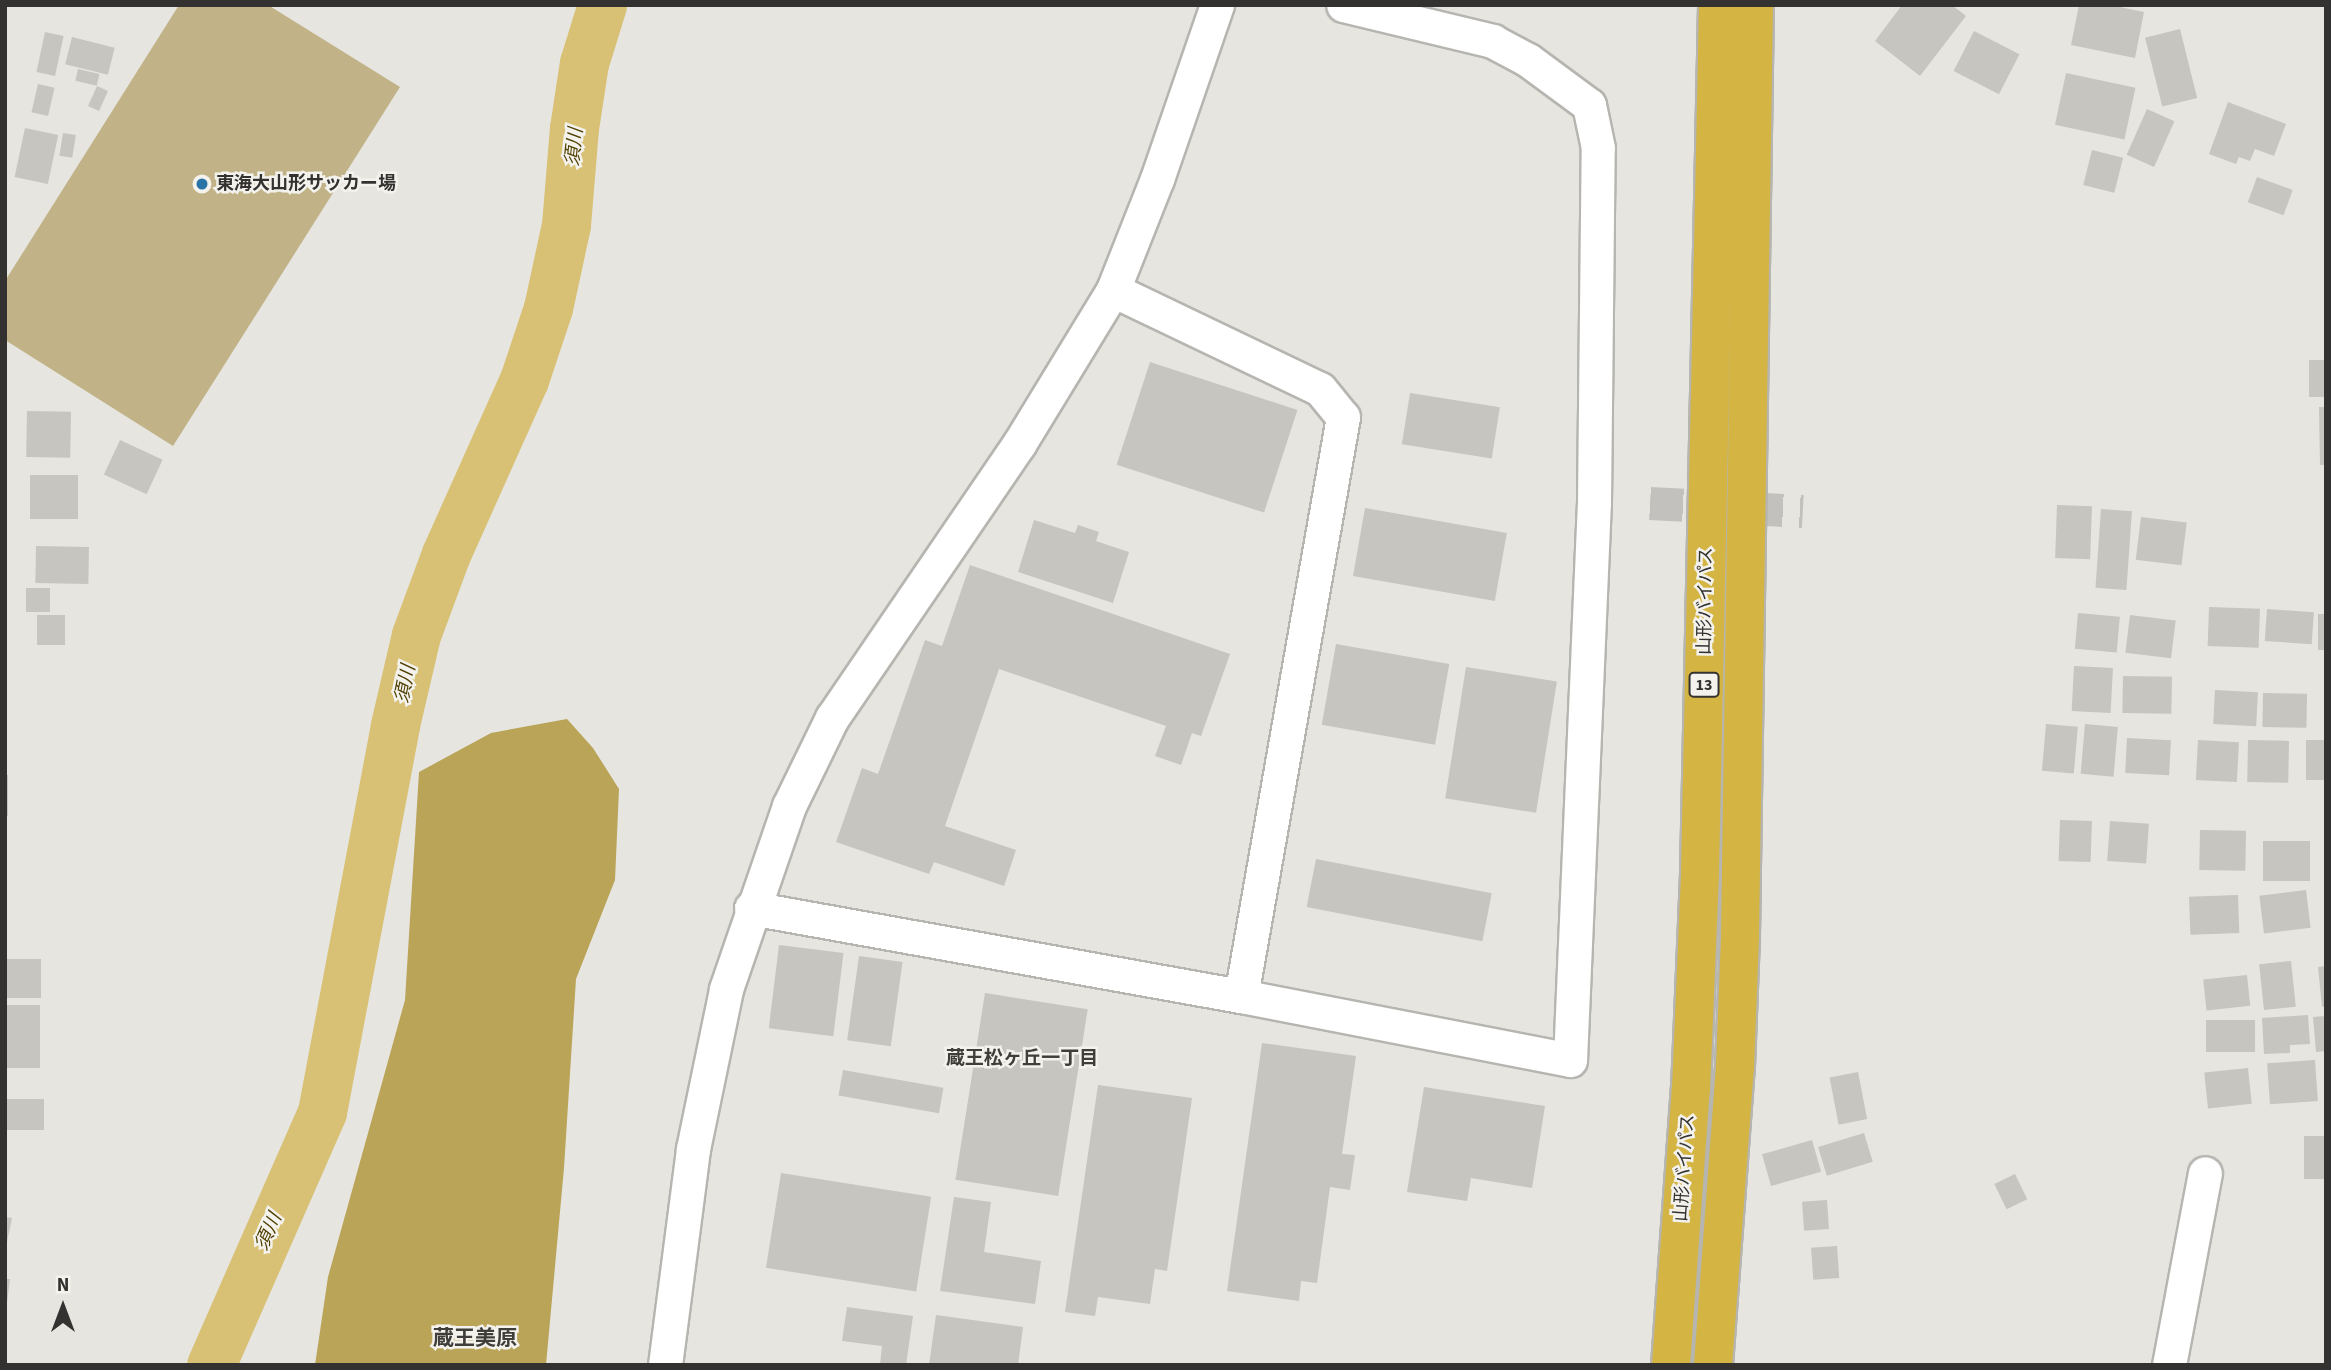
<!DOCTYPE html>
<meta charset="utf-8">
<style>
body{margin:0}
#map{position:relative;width:2331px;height:1370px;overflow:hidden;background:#e6e5e0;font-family:"Source Sans 3","Noto Sans JP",sans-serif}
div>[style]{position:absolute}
.green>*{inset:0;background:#c1b387}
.forest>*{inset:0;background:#baa458}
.river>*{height:49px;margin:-24.5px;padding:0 24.5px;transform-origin:24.5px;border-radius:24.5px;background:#d8c175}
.building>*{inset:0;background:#c6c5c0;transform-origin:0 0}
.street-tunnel>*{height:33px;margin-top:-16.5px;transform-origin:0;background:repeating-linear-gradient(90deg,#c2c1bd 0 33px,transparent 0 50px)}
.roads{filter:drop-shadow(2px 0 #b6b5b0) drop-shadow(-2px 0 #b6b5b0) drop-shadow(0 2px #b6b5b0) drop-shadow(0 -2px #b6b5b0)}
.street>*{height:33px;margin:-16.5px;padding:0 16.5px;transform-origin:16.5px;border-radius:16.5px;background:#fff}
.highway>*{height:38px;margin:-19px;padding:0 19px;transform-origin:19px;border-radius:19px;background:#d4b543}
.dots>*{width:19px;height:19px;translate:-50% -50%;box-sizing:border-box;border:4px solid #f4f2ed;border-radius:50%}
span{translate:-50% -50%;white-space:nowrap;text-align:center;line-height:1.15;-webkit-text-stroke:5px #f4f2ed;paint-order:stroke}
.shield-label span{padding:2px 5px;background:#f4f2ed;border:2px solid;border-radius:5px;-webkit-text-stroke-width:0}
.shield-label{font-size:16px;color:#333231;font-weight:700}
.poi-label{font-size:18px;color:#333231;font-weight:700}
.left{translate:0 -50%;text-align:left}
.street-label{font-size:18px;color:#333231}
.water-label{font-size:19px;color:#4f3f00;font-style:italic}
.neighbourhood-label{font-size:19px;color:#3f3e3a;font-weight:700}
.quarter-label{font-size:21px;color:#3f3e3a;font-weight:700}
.frame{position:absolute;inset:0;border:7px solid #333231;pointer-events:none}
.north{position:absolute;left:28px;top:1272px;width:70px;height:70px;-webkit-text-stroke:5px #f4f2ed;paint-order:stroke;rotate:0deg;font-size:19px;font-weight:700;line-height:28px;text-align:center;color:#333231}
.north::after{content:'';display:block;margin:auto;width:24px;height:32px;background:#333231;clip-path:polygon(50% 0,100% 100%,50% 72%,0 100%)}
</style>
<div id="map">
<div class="green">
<i style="clip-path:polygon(179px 5px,268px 5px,400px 87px,173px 446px,5px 340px,5px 281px)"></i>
</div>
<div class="forest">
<i style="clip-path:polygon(567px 719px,593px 748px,619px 789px,615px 880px,576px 979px,564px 1168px,546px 1365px,315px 1365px,328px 1277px,405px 1000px,419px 772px,491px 733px)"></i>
</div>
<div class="river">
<i style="left:211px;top:1365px;width:276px;rotate:-66.3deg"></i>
<i style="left:322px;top:1112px;width:394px;rotate:-79.3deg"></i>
<i style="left:395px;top:725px;width:92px;rotate:-76.9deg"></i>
<i style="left:416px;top:635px;width:86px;rotate:-69.7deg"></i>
<i style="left:446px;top:554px;width:191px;rotate:-65.9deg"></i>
<i style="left:524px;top:380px;width:76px;rotate:-71.6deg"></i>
<i style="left:548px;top:308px;width:85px;rotate:-77.8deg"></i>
<i style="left:566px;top:225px;width:97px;rotate:-85.3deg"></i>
<i style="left:574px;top:128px;width:66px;rotate:-81.3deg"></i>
<i style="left:584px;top:63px;width:61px;rotate:-72.8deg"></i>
</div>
<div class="building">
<i style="clip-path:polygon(1902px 5px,1952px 5px,1966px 16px,1920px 76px,1875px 41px)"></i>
<i style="clip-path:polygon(2079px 5px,2110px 5px,2144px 12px,2135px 58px,2071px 45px)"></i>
<i style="left:2180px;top:29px;width:71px;height:36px;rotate:76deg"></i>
<i style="left:1974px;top:31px;width:51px;height:45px;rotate:27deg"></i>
<i style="left:45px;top:32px;width:19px;height:41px;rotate:12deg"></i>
<i style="left:72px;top:37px;width:44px;height:28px;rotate:14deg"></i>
<i style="left:78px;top:69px;width:22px;height:12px;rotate:13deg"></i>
<i style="left:2066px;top:73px;width:71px;height:53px;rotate:12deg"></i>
<i style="left:38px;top:84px;width:17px;height:29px;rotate:13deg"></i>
<i style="left:97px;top:86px;width:12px;height:22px;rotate:24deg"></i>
<i style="clip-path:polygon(2228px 102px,2286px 124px,2274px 156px,2255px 149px,2250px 161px,2239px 157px,2236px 164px,2209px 154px)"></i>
<i style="left:2147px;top:109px;width:30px;height:50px;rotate:24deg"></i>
<i style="left:25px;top:128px;width:34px;height:50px;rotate:12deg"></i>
<i style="left:63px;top:133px;width:13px;height:23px;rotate:9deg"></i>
<i style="left:2092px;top:150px;width:32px;height:36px;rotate:14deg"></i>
<i style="left:2257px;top:177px;width:38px;height:27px;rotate:20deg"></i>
<i style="left:2309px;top:360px;width:17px;height:37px"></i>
<i style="left:1150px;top:362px;width:155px;height:108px;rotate:18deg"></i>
<i style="left:1410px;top:393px;width:91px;height:52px;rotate:9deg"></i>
<i style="clip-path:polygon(2319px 407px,2326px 407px,2326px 465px,2320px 465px)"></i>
<i style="left:27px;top:411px;width:44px;height:46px;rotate:1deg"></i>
<i style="left:120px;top:440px;width:47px;height:38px;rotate:25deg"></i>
<i style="left:30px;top:475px;width:48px;height:44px"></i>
<i style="left:2057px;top:505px;width:35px;height:53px;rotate:2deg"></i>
<i style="left:1365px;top:508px;width:144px;height:69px;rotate:10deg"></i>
<i style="left:2101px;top:509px;width:31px;height:79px;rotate:4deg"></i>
<i style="left:2141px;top:517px;width:46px;height:43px;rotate:7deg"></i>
<i style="clip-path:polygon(1034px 520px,1075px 533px,1078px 525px,1099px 532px,1096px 541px,1129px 552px,1113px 603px,1018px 572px)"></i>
<i style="left:36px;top:546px;width:53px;height:37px;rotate:1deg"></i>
<i style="clip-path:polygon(970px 565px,1230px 654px,1201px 736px,1192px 733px,1181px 765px,1155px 756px,1166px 726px,999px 669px,945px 826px,1016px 850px,1004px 886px,934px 862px,929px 874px,836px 842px,862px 768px,878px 774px,925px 640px,942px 646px)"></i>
<i style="left:26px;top:588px;width:24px;height:24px"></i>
<i style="left:2209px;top:607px;width:51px;height:39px;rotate:2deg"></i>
<i style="left:2267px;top:609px;width:47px;height:32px;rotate:4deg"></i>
<i style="left:2078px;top:613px;width:42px;height:36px;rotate:5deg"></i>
<i style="left:2318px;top:614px;width:8px;height:36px"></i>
<i style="left:37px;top:615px;width:28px;height:30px"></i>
<i style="left:2130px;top:615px;width:46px;height:38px;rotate:7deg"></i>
<i style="left:1336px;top:644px;width:115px;height:82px;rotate:10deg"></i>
<i style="left:2074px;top:666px;width:39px;height:45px;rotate:3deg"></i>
<i style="left:1466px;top:667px;width:92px;height:133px;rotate:9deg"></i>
<i style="left:2123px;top:676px;width:49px;height:37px;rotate:1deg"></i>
<i style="left:2215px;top:690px;width:43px;height:34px;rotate:3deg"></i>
<i style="left:2263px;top:693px;width:44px;height:34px;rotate:1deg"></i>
<i style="left:2046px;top:724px;width:32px;height:47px;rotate:5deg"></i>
<i style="left:2085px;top:724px;width:33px;height:50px;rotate:5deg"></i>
<i style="left:2127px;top:738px;width:44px;height:35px;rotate:3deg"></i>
<i style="left:2198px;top:740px;width:41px;height:40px;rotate:3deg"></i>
<i style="left:2248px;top:740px;width:41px;height:42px;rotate:1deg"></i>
<i style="left:2306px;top:740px;width:20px;height:40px"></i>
<i style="left:5px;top:775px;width:3px;height:41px"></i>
<i style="left:2060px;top:820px;width:32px;height:41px;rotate:2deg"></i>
<i style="left:2110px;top:821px;width:39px;height:40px;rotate:4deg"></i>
<i style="left:2200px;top:830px;width:46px;height:40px;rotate:1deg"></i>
<i style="left:2263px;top:841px;width:47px;height:40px"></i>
<i style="left:1316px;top:859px;width:179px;height:49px;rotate:11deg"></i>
<i style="left:2306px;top:890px;width:38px;height:47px;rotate:83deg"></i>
<i style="left:2238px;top:895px;width:38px;height:49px;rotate:88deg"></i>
<i style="left:779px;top:945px;width:65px;height:84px;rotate:7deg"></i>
<i style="left:859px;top:956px;width:44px;height:85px;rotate:8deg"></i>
<i style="left:6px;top:959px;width:35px;height:39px"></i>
<i style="left:2291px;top:961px;width:46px;height:32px;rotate:84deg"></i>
<i style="clip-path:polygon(2326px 966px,2326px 1006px,2322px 1007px,2318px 967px)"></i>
<i style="left:2247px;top:975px;width:31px;height:44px;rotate:84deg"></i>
<i style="left:985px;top:993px;width:104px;height:189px;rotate:9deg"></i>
<i style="left:5px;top:1005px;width:35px;height:63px"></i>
<i style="clip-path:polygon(2308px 1015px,2310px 1044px,2290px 1045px,2290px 1053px,2264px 1054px,2262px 1018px)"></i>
<i style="clip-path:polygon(2326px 1016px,2326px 1051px,2316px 1052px,2313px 1017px)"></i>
<i style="left:2206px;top:1020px;width:49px;height:32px"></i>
<i style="clip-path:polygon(1262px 1043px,1356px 1056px,1342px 1154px,1355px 1155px,1350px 1190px,1330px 1187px,1317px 1283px,1301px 1281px,1299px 1301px,1227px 1291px)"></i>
<i style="left:2315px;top:1060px;width:41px;height:48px;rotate:86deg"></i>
<i style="left:2248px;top:1068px;width:36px;height:44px;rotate:84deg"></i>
<i style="left:843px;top:1070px;width:102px;height:26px;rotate:10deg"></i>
<i style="left:1858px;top:1072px;width:48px;height:29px;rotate:79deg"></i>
<i style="clip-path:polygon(1098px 1085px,1192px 1098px,1167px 1271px,1155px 1269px,1150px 1304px,1098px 1297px,1095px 1316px,1065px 1312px)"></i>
<i style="clip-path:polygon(1424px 1087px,1545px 1106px,1532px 1188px,1471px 1178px,1467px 1201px,1407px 1192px)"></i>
<i style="left:5px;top:1099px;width:39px;height:31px"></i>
<i style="left:1864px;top:1133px;width:30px;height:48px;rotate:73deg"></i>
<i style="left:2304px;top:1136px;width:22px;height:43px"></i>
<i style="left:1812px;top:1140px;width:33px;height:52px;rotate:74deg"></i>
<i style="left:781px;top:1173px;width:152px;height:96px;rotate:9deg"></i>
<i style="left:2015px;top:1174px;width:28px;height:23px;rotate:64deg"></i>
<i style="clip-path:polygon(954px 1197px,991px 1202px,984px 1252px,1041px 1261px,1035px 1304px,940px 1291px)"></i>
<i style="left:1827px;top:1200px;width:29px;height:25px;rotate:86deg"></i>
<i style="clip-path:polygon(5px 1217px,12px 1218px,6px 1247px,5px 1247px)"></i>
<i style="left:1837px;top:1246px;width:32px;height:26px;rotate:86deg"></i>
<i style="clip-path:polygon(5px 1279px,10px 1279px,7px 1303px,5px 1303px)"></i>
<i style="clip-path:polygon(847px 1307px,913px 1316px,906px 1365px,880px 1365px,882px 1346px,842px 1341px)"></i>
<i style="clip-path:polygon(936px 1315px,1023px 1327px,1018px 1365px,929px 1365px)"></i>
</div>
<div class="street-tunnel">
<i style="left:1650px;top:503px;width:153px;rotate:3deg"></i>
</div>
<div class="roads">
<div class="street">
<i style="left:1113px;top:290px;width:229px;rotate:25.6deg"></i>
<i style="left:1320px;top:389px;width:36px;rotate:51deg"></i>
<i style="left:1343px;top:417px;width:588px;rotate:99.99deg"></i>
<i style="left:751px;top:908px;width:498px;rotate:10.2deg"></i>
<i style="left:1241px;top:996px;width:335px;rotate:11deg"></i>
<i style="left:1570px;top:1060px;width:559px;rotate:-87.54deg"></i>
<i style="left:1594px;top:502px;width:354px;rotate:-89.4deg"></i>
<i style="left:1598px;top:148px;width:44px;rotate:-101.8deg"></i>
<i style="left:1589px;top:105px;width:76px;rotate:-143.6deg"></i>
<i style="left:1528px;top:60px;width:40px;rotate:-152deg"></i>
<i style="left:1493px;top:41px;width:154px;rotate:-166.5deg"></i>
<i style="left:665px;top:1365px;width:218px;rotate:-82.6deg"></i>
<i style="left:693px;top:1149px;width:163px;rotate:-78.3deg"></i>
<i style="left:726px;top:989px;width:194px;rotate:-71deg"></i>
<i style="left:789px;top:806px;width:98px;rotate:-64deg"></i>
<i style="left:832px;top:718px;width:332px;rotate:-55.7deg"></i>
<i style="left:1019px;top:444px;width:180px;rotate:-58.6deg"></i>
<i style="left:1113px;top:290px;width:119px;rotate:-68.4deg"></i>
<i style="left:1157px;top:179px;width:184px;rotate:-71deg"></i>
<i style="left:2169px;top:1365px;width:195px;rotate:-79.4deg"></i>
</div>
<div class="highway">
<i style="left:1671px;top:1365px;width:277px;rotate:-85.9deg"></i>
<i style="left:1691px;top:1089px;width:216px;rotate:-87.6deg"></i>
<i style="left:1700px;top:873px;width:868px;rotate:-88.81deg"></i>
<i style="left:1713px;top:1365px;width:299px;rotate:-85.8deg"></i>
<i style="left:1735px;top:1067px;width:133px;rotate:-87.8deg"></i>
<i style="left:1740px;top:934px;width:929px;rotate:-89.14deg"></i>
</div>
</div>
<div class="dots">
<i style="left:202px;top:184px;background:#2973a6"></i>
</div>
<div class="shield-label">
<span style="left:1704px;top:685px">13</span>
</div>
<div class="poi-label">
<span class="left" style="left:216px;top:184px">東海大山形サッカー場</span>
</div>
<div class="street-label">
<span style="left:1706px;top:601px;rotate:-89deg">山形バイパス</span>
<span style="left:1685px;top:1168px;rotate:-86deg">山形バイパス</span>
</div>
<div class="water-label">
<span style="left:575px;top:147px;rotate:-84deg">須川</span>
<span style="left:406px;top:684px;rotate:-79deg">須川</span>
<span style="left:269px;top:1232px;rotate:-66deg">須川</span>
</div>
<div class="neighbourhood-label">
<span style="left:1022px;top:1059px">蔵王松ヶ丘一丁目</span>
</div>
<div class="quarter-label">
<span style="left:475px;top:1338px">蔵王美原</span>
</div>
<div class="frame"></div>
<div class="north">N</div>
</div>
